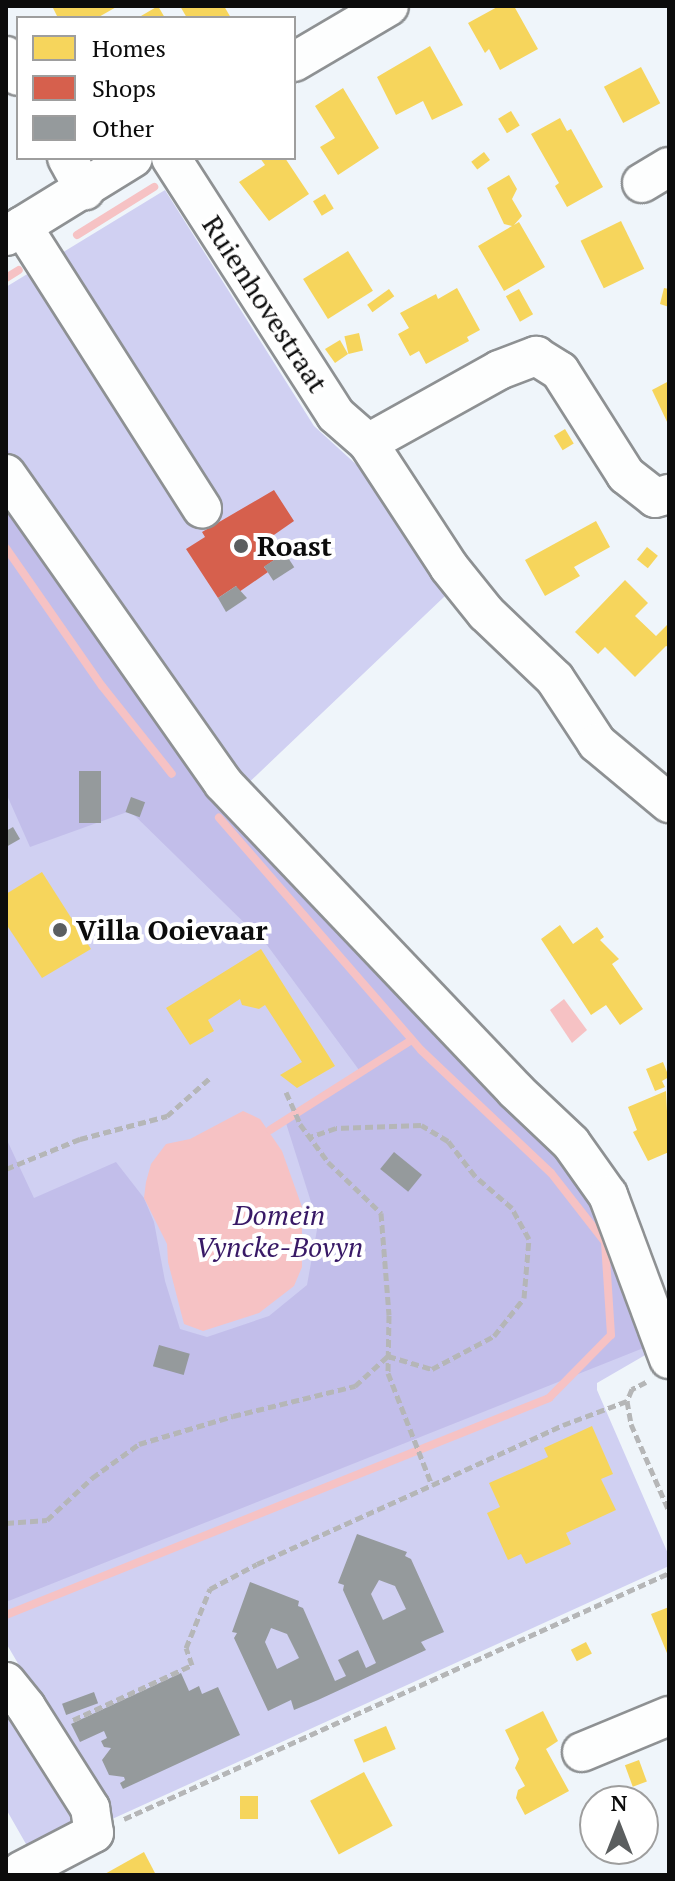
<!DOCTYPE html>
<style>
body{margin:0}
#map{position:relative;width:675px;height:1881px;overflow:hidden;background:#eff5fa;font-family:"PT Serif",serif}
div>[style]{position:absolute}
.green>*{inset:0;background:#d0d0f2}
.forest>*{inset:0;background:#c2beea}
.water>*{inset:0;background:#f6c2c4}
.homes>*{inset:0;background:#f6d55c;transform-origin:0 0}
.shops>*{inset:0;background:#d6604d}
.stream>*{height:8px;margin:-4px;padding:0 4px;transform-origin:4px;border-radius:4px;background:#f6c2c4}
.building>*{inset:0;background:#959a9c;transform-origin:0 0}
.path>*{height:5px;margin-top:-2.5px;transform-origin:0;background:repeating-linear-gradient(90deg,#b5b6b7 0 8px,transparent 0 12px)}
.roads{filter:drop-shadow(2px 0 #8e9193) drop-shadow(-2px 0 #8e9193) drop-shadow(0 2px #8e9193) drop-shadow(0 -2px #8e9193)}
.minor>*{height:38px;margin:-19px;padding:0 19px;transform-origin:19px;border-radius:19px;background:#fdfefe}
.dots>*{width:22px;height:22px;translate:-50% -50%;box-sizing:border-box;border:4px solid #fff;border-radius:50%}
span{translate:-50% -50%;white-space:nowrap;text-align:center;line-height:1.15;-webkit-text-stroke:8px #fff;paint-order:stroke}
.street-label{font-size:28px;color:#0c0c0c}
.poi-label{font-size:28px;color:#0c0c0c;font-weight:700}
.left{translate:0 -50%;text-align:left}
.park-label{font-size:28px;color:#381966;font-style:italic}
.frame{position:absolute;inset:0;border:8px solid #0c0c0c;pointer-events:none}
.legend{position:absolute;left:16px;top:16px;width:280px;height:144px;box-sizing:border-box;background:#fff;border:2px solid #9e9e9e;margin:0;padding:10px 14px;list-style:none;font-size:24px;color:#0c0c0c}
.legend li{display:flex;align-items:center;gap:16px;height:40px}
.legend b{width:40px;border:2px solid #9e9e9e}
.north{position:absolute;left:579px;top:1785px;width:80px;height:80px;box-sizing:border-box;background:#fff;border:2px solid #9e9e9e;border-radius:50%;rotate:0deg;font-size:22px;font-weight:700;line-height:32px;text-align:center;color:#0c0c0c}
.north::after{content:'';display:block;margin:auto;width:28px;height:36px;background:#5b5e5f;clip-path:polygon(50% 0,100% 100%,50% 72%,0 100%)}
</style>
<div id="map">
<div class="green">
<i style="clip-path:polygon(165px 190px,314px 426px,359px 467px,445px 596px,240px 791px,6px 447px,6px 287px)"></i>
<i style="clip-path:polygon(6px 454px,60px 535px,666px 1343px,597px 1383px,597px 1390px,669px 1556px,669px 1566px,110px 1820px,6px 1643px)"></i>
<i style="clip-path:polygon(6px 1698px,10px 1703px,9px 1720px,72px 1819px,73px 1831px,47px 1844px,26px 1844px,6px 1809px)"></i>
</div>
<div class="forest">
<i style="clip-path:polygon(6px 447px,240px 791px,615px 1174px,651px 1345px,6px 1602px,6px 1138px,34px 1198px,116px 1162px,144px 1198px,154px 1222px,165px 1281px,180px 1329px,207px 1337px,269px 1316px,307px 1285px,318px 1224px,285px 1120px,359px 1070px,267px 945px,130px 811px,30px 847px,6px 793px)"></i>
</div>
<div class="water">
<i style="clip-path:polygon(564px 999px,587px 1030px,572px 1043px,550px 1010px)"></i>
<i style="clip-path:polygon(243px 1111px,260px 1119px,282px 1151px,302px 1207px,302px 1267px,294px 1286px,259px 1313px,203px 1331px,184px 1324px,168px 1262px,167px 1244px,144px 1198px,146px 1182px,151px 1164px,166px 1144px,190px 1139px)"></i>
</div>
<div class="homes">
<i style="clip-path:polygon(52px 6px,118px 6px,97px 18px,58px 18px)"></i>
<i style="clip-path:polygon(158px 6px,165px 18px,142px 18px,141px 16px)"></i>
<i style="clip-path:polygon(180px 6px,224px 6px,231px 18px,187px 18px)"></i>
<i style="clip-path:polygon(499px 6px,514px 6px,538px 49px,500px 70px,489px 49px,485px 53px,468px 23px)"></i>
<i style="clip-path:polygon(430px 46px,463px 105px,432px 120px,423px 101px,396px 115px,377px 77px)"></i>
<i style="left:641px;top:67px;width:41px;height:42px;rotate:62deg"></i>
<i style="clip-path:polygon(343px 88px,379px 148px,338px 175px,320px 147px,335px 138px,315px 106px)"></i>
<i style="left:511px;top:111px;width:17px;height:15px;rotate:59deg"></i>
<i style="clip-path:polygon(560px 118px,567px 131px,571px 129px,603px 187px,567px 207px,555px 186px,559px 183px,531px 134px)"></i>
<i style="left:484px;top:152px;width:10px;height:16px;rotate:53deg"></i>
<i style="clip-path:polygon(260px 158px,285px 158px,309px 194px,269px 221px,239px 182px,265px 165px)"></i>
<i style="clip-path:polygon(509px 175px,517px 189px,512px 199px,522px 216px,514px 225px,519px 222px,545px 267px,504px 291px,478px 246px,512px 226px,504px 224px,487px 188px)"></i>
<i style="left:325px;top:194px;width:17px;height:14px;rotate:59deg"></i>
<i style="left:621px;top:221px;width:53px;height:45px;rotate:64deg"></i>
<i style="left:348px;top:251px;width:47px;height:53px;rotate:58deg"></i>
<i style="clip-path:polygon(457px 288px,480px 330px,467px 337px,469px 341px,426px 364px,419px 351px,410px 356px,398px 334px,409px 328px,400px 313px,436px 294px,438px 299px)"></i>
<i style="clip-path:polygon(664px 288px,669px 289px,669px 307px,660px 304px)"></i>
<i style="left:389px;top:289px;width:9px;height:27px;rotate:54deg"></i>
<i style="left:519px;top:289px;width:29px;height:15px;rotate:61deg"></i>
<i style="left:359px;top:333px;width:18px;height:15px;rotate:77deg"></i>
<i style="clip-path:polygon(340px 340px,348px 354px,335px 363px,325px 349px)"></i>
<i style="clip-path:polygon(669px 381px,669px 426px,652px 390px)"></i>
<i style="left:565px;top:429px;width:17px;height:13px;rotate:59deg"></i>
<i style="clip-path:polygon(596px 521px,610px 547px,574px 567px,580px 576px,545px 596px,525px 560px)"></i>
<i style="left:647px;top:547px;width:14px;height:16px;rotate:39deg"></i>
<i style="clip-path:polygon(625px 580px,648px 603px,635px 616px,656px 636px,667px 625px,669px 627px,669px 647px,666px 646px,635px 677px,605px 647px,598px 654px,575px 632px)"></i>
<i style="clip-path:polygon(42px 872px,91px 949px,42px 978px,6px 924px,6px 894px)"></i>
<i style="clip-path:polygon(560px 925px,573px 944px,597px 927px,604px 937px,600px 940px,619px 959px,612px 964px,643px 1009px,620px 1025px,606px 1005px,591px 1015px,541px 939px)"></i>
<i style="clip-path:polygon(261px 949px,335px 1066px,297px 1088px,280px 1075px,302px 1062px,265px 1005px,259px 1009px,242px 1005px,240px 999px,208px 1020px,214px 1031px,190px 1045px,166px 1008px)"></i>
<i style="clip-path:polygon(663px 1062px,669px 1077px,662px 1081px,665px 1087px,655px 1091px,646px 1069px)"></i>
<i style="clip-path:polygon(666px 1091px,669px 1152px,648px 1161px,633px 1132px,637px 1130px,628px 1107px)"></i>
<i style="clip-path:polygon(592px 1426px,613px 1474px,601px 1479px,616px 1510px,566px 1533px,571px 1544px,526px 1564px,521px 1554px,508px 1560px,487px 1513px,500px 1507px,489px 1483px,548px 1457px,544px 1448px)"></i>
<i style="clip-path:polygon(669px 1607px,669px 1658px,651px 1614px)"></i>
<i style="left:586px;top:1642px;width:13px;height:17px;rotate:63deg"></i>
<i style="clip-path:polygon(543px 1711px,558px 1741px,546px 1749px,569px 1791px,525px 1815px,516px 1798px,518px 1790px,525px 1786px,515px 1768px,519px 1759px,505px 1730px)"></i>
<i style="left:386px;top:1726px;width:25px;height:35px;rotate:67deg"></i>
<i style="left:639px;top:1760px;width:23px;height:15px;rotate:70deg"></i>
<i style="left:364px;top:1772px;width:61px;height:61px;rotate:62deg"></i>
<i style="left:240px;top:1796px;width:18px;height:23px"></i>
<i style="clip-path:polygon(144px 1852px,156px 1875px,103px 1875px)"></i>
</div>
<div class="shops">
<i style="clip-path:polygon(274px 490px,294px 521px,271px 537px,283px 554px,264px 567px,268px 572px,239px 592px,236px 586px,218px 598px,186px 549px,205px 537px,202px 532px)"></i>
</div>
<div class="stream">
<i style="left:77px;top:235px;width:91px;rotate:-31.9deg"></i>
<i style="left:6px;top:278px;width:15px;rotate:-32deg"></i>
<i style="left:6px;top:548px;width:168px;rotate:55.2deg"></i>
<i style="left:102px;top:686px;width:112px;rotate:51.5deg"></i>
<i style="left:270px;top:1130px;width:168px;rotate:-32.4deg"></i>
<i style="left:6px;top:1615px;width:585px;rotate:-21.78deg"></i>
<i style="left:549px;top:1398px;width:88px;rotate:-45.5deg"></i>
<i style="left:611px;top:1335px;width:93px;rotate:-93.7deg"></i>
<i style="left:605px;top:1242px;width:88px;rotate:-128deg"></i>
<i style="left:551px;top:1173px;width:179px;rotate:-136.6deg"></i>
<i style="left:421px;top:1050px;width:308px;rotate:-131deg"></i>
</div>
<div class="building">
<i style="left:285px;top:553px;width:17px;height:25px;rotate:57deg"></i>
<i style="clip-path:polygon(236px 586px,247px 598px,226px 612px,218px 598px)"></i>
<i style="left:79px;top:771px;width:22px;height:52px"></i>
<i style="left:131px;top:797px;width:15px;height:16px;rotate:20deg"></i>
<i style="clip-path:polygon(13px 827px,20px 839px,6px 847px,6px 831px)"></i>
<i style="left:394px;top:1152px;width:36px;height:22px;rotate:39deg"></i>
<i style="left:159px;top:1345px;width:32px;height:22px;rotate:16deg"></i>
<i style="clip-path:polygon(evenodd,357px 1534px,407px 1552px,405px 1556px,411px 1559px,444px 1632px,421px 1642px,426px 1650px,318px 1700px,294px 1710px,291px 1700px,268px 1711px,234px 1638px,237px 1633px,232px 1632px,250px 1582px,299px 1601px,298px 1606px,303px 1608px,335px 1681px,346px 1676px,338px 1660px,358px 1650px,366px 1668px,376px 1663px,343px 1590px,344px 1585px,338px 1583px,357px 1534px,379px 1580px,395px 1586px,406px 1609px,383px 1620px,371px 1594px,379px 1580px,357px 1534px,271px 1628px,287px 1634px,299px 1658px,277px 1669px,265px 1642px,271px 1628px)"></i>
<i style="clip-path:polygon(181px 1673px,189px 1691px,199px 1686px,202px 1694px,218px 1687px,240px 1735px,123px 1789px,120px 1783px,125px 1780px,124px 1777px,109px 1775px,102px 1760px,111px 1748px,104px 1747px,101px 1741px,107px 1738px,104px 1731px,80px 1742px,71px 1724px)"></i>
<i style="left:94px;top:1692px;width:12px;height:34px;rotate:70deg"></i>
</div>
<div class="path">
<i style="left:286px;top:1092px;width:35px;rotate:66deg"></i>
<i style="left:300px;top:1124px;width:47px;rotate:53.6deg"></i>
<i style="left:328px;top:1162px;width:74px;rotate:43.9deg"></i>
<i style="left:381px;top:1213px;width:102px;rotate:85.5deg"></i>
<i style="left:389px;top:1315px;width:58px;rotate:91deg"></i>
<i style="left:388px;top:1373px;width:120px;rotate:68.6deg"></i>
<i style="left:432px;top:1485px;width:144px;rotate:-24.6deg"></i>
<i style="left:563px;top:1425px;width:68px;rotate:-20.6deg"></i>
<i style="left:6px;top:1169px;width:80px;rotate:-22.1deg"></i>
<i style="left:80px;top:1139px;width:90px;rotate:-14.8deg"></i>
<i style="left:167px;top:1116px;width:59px;rotate:-41.6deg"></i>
<i style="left:646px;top:1382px;width:16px;rotate:153deg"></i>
<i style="left:632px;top:1389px;width:13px;rotate:113deg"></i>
<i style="left:627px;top:1401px;width:23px;rotate:80deg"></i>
<i style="left:631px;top:1424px;width:95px;rotate:66.4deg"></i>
<i style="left:6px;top:1523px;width:41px;rotate:-4.2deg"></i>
<i style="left:47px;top:1520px;width:62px;rotate:-43deg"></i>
<i style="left:92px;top:1478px;width:58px;rotate:-35.9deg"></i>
<i style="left:139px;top:1444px;width:98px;rotate:-16.6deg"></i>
<i style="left:233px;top:1416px;width:126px;rotate:-13.8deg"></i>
<i style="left:355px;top:1386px;width:45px;rotate:-42.3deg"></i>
<i style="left:388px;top:1356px;width:46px;rotate:16.5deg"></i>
<i style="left:432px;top:1369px;width:70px;rotate:-28deg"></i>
<i style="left:494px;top:1336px;width:48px;rotate:-51.7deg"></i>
<i style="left:524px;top:1298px;width:59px;rotate:-85.2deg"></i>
<i style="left:529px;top:1239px;width:35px;rotate:-119deg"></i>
<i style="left:512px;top:1208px;width:49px;rotate:-139.1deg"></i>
<i style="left:475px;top:1176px;width:44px;rotate:-127.6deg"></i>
<i style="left:448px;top:1141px;width:31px;rotate:-149deg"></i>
<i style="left:421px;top:1125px;width:85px;rotate:178deg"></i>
<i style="left:336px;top:1128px;width:28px;rotate:161deg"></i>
<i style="left:73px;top:1720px;width:131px;rotate:-24.8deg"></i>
<i style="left:192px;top:1665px;width:18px;rotate:-109deg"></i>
<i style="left:186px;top:1648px;width:64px;rotate:-67.9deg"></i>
<i style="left:210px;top:1589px;width:53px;rotate:-28deg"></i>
<i style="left:257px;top:1564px;width:192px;rotate:-24.3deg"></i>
<i style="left:124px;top:1819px;width:598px;rotate:-24.29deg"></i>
</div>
<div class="roads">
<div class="minor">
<i style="left:6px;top:56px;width:23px;rotate:59deg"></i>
<i style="left:294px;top:62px;width:110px;rotate:-30.5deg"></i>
<i style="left:67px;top:158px;width:37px;rotate:61deg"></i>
<i style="left:171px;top:158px;width:305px;rotate:57.3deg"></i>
<i style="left:336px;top:415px;width:43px;rotate:41.2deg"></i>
<i style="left:368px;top:443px;width:148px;rotate:56.8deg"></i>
<i style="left:449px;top:567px;width:59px;rotate:51.2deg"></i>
<i style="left:486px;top:613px;width:95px;rotate:43.7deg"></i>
<i style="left:555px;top:679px;width:77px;rotate:56.7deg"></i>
<i style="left:597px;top:743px;width:94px;rotate:39.8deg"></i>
<i style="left:642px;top:183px;width:31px;rotate:-31deg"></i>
<i style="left:22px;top:226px;width:335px;rotate:57.5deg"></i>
<i style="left:6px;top:236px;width:149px;rotate:-31.6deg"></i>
<i style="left:368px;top:443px;width:150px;rotate:-29.1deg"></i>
<i style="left:499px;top:370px;width:40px;rotate:-21deg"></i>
<i style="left:536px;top:356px;width:28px;rotate:32deg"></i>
<i style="left:560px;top:371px;width:123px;rotate:57.6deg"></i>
<i style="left:626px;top:475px;width:37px;rotate:38deg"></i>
<i style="left:655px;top:498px;width:15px;rotate:-16deg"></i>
<i style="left:6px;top:474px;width:378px;rotate:54.9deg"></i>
<i style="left:223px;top:783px;width:424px;rotate:46.4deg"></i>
<i style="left:515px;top:1090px;width:77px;rotate:43.4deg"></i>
<i style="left:571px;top:1143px;width:64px;rotate:54.6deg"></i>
<i style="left:608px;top:1195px;width:175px;rotate:69.6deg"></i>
<i style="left:6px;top:1682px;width:32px;rotate:51deg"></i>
<i style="left:26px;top:1707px;width:120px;rotate:57.6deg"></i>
<i style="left:90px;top:1808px;width:25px;rotate:81deg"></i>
<i style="left:94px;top:1833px;width:82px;rotate:152.5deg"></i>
<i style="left:582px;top:1752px;width:94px;rotate:-22.5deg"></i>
</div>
</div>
<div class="dots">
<i style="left:241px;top:546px;background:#5b5e5f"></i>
<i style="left:60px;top:930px;background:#5b5e5f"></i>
</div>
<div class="street-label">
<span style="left:265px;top:304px;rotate:57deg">Ruienhovestraat</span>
</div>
<div class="poi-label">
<span class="left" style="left:257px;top:546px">Roast</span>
<span class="left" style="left:76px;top:930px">Villa Ooievaar</span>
</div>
<div class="park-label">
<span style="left:279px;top:1231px">Domein<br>Vyncke-Bovyn</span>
</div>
<div class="frame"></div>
<ul class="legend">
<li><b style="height:22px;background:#f6d55c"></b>Homes</li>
<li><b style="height:22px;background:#d6604d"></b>Shops</li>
<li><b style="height:22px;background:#959a9c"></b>Other</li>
</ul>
<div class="north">N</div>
</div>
